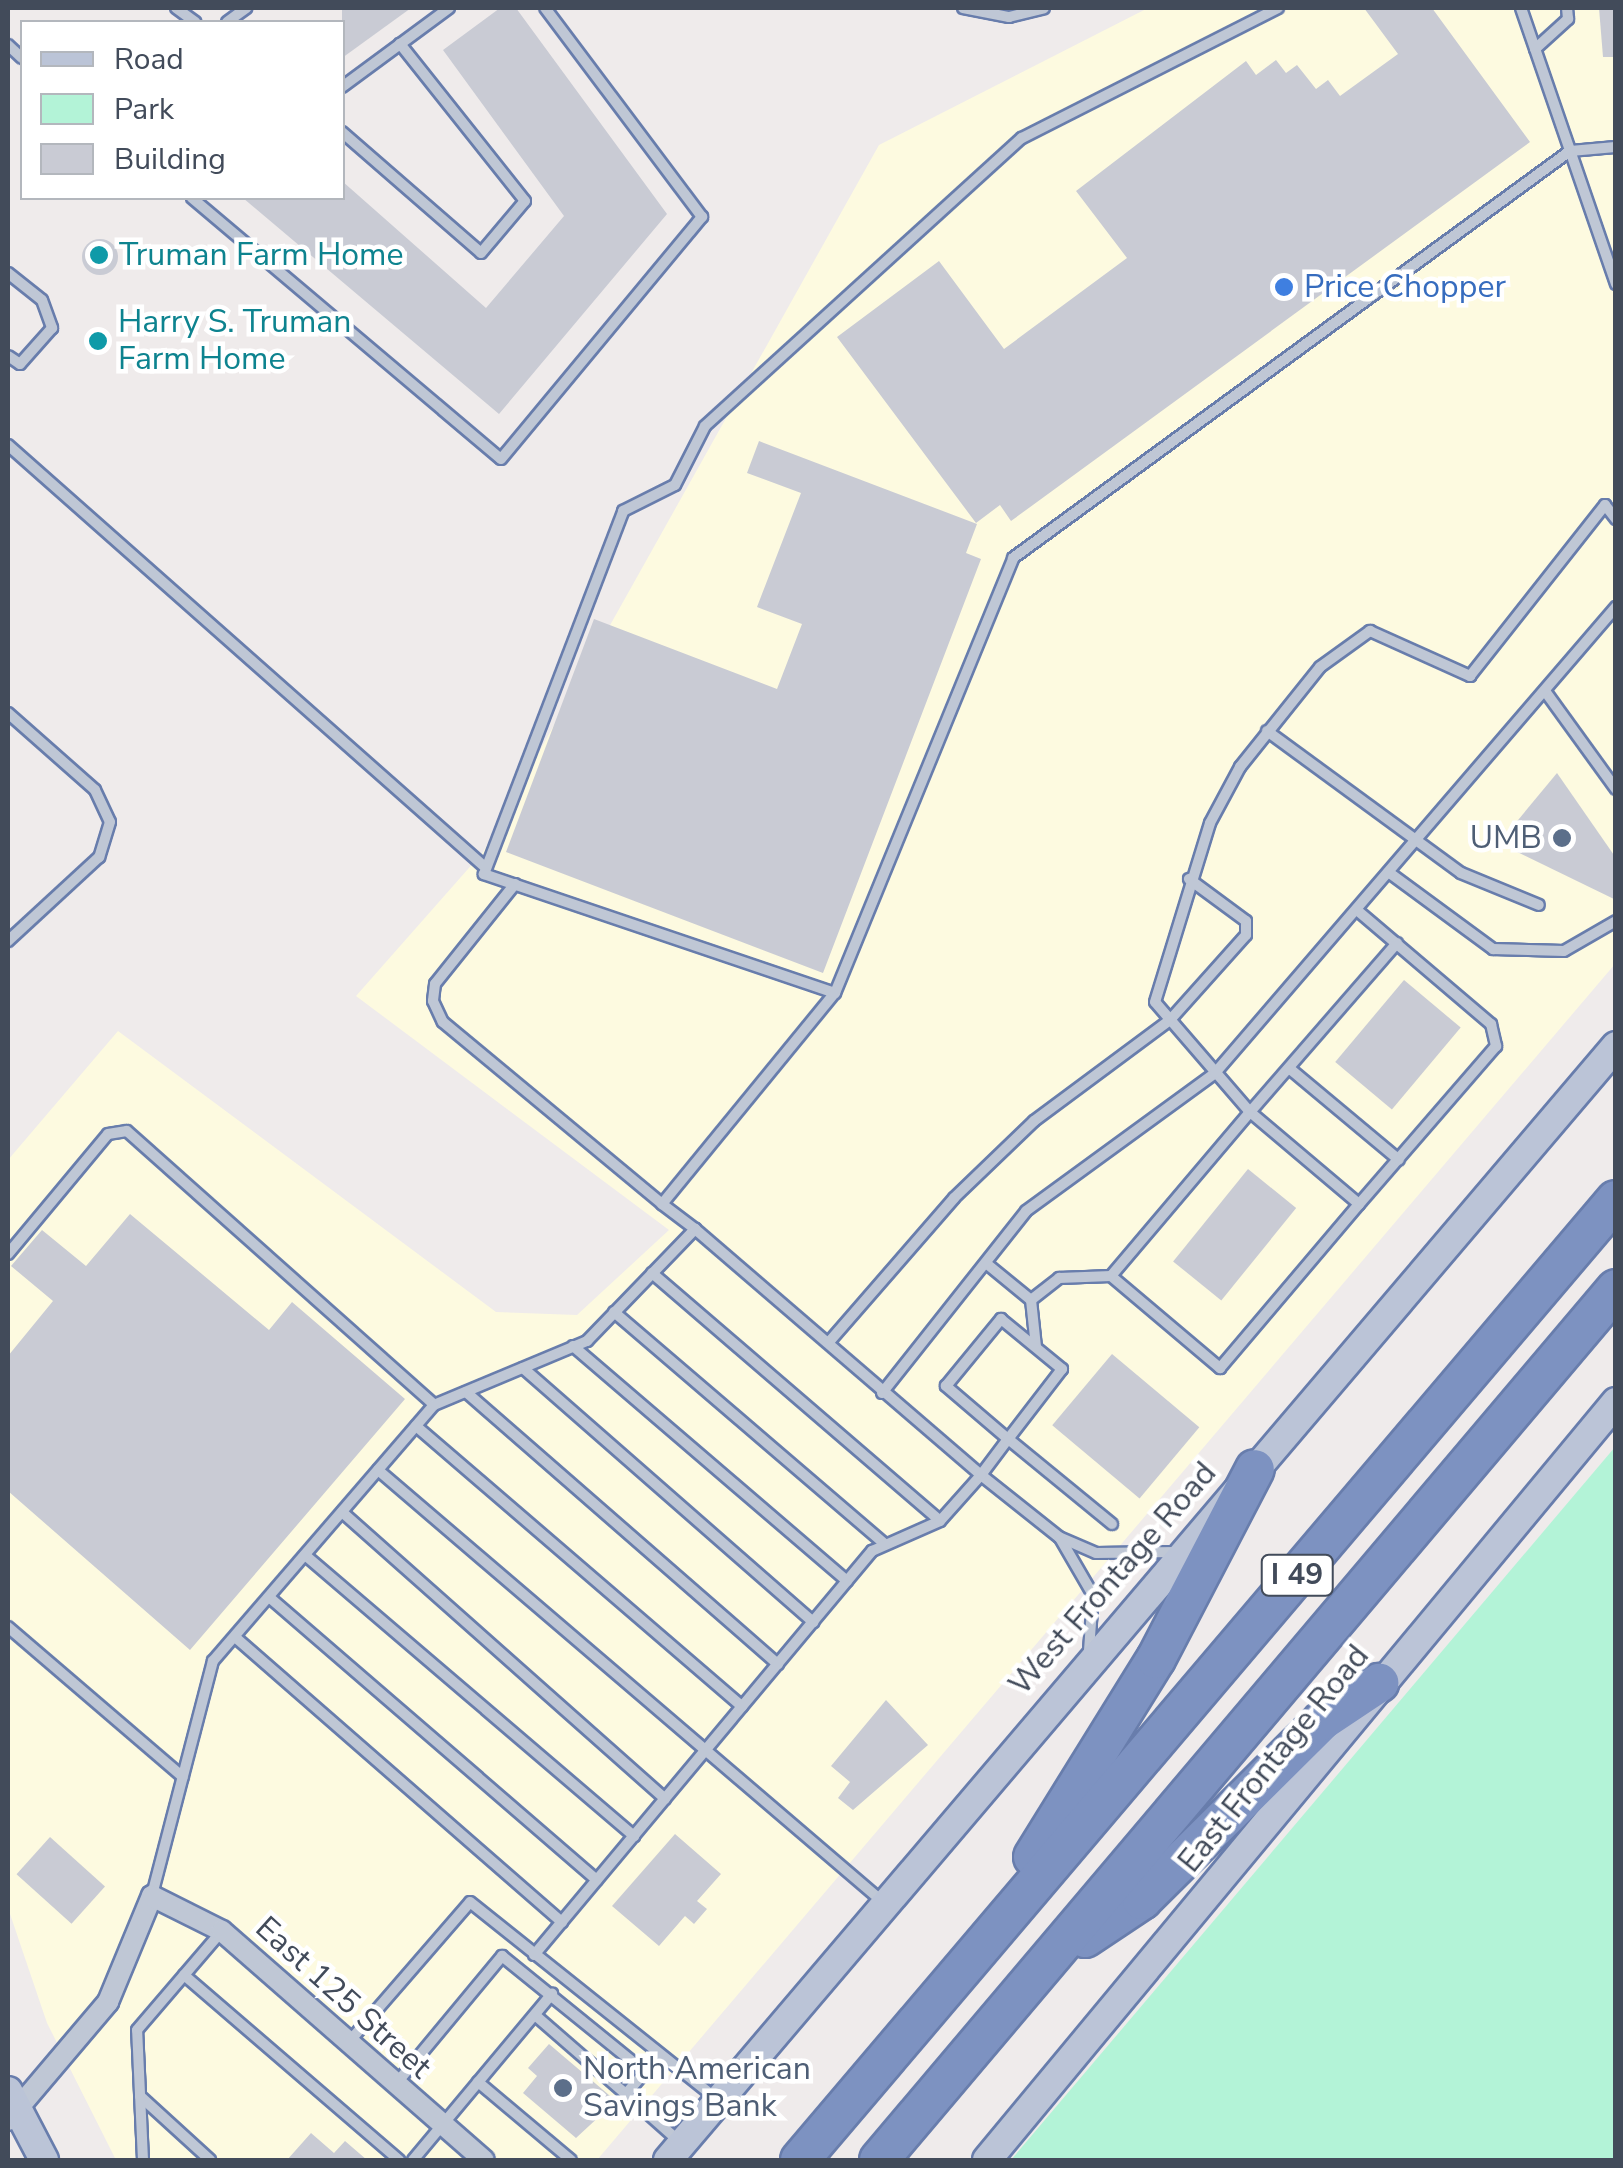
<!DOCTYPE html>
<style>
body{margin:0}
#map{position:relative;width:1623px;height:2168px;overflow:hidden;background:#efebeb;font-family:"Nunito Sans",sans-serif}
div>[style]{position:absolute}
.commercial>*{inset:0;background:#fdfae0}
.green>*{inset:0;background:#b3f3d7}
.building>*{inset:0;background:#c9cbd4;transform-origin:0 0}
.round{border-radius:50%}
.roads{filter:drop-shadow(2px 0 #687dac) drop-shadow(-2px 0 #687dac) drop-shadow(0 2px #687dac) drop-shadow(0 -2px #687dac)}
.lane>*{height:10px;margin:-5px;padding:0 5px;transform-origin:5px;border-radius:5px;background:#bfc7d5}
.street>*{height:20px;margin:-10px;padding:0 10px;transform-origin:10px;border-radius:10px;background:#bfc7d5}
.secondary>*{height:28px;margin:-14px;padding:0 14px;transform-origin:14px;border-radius:14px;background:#bbc4d7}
.highway>*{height:38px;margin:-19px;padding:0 19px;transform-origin:19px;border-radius:19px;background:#7d92c1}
.dots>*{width:28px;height:28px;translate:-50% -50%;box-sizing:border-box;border:5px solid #fff;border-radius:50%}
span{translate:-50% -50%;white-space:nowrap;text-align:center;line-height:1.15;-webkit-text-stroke:9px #fff;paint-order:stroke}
.shield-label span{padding:2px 8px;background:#fff;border:2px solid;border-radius:8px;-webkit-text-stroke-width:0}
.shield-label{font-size:30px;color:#424b5a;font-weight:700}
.culture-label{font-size:32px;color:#0d838f}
.left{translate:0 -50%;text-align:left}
.shop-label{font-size:32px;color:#366cbe}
.service-label{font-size:32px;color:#4e5e75}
.right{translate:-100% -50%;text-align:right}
.street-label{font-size:32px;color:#424b5a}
.frame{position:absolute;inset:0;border:10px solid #424b5a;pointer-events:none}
.legend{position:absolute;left:20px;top:20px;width:325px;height:180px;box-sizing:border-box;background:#fff;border:2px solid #b3b7bd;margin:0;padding:12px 18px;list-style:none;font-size:30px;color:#424b5a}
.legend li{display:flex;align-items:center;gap:20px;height:50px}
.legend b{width:50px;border:2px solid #b3b7bd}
</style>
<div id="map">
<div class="commercial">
<i style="clip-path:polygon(1148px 8px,1615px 8px,1615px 964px,597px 2160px,116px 2160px,47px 2023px,8px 1908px,8px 1160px,118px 1031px,496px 1312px,577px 1315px,669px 1230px,356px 996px,483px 852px,879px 145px)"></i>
</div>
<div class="green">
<i style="clip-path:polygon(1615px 1447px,1615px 2160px,1011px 2160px)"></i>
</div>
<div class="building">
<i style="clip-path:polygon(342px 8px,411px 8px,342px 58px)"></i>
<i style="clip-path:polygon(500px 8px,516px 8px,667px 214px,499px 414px,243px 198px,342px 198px,342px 181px,486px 308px,564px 216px,443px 50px)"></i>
<i style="clip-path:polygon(1364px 8px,1432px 8px,1530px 142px,1011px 521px,1000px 505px,976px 523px,837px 337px,939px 261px,1004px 349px,1127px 258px,1076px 191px,1246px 61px,1256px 75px,1276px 60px,1286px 73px,1297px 65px,1316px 89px,1328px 80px,1340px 96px,1398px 54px)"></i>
<i style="clip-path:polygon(1599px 8px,1616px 8px,1616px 57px,1603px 57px)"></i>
<i class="round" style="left:82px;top:239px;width:36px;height:36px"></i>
<i style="clip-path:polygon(759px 441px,977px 524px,966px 553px,981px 559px,823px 973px,506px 852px,594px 619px,777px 689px,802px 624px,757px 607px,801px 493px,747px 473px)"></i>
<i style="clip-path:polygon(1557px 773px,1616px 858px,1616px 900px,1499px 843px)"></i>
<i style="left:1404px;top:980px;width:74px;height:107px;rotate:40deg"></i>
<i style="left:1248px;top:1169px;width:62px;height:119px;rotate:39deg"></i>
<i style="clip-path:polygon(130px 1214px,269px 1330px,292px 1302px,405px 1399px,190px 1650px,8px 1491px,8px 1356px,53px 1301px,11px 1266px,42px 1230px,86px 1266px)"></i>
<i style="left:1112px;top:1354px;width:114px;height:93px;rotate:40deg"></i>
<i style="clip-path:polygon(886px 1700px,928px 1745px,853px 1810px,838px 1798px,850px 1782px,831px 1766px)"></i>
<i style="clip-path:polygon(675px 1834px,721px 1874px,697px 1901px,707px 1909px,694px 1924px,685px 1916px,659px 1946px,612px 1906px)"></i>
<i style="left:50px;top:1837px;width:74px;height:50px;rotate:42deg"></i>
<i style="clip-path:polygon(549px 2044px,616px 2101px,576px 2138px,523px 2093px,537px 2076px,528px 2068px)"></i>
<i style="clip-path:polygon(311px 2133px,334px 2153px,345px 2141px,367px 2160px,287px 2160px)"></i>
</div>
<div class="roads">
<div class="lane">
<i style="left:176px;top:8px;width:24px;rotate:36deg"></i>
<i style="left:963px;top:8px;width:47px;rotate:11.1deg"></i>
<i style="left:1009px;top:17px;width:36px;rotate:-14deg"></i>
<i style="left:1521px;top:8px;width:292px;rotate:71deg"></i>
<i style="left:227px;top:22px;width:24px;rotate:-36deg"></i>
<i style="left:8px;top:45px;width:19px;rotate:43deg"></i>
<i style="left:1535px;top:49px;width:45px;rotate:-42.3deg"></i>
<i style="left:1568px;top:19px;width:11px;rotate:-95deg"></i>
<i style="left:342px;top:87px;width:133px;rotate:-36.4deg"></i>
<i style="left:342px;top:132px;width:184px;rotate:41deg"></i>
<i style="left:481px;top:253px;width:68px;rotate:-49.8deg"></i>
<i style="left:525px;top:201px;width:201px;rotate:-128.5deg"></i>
<i style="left:192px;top:198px;width:404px;rotate:40.2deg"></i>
<i style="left:501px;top:459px;width:315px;rotate:-50.3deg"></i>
<i style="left:702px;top:217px;width:261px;rotate:-126.9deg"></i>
<i style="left:8px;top:273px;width:43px;rotate:38.5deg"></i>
<i style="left:42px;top:300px;width:30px;rotate:70deg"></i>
<i style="left:52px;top:328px;width:48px;rotate:131.6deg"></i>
<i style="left:20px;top:364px;width:14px;rotate:-146deg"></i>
<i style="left:8px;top:445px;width:638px;rotate:41.51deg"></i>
<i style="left:1545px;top:691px;width:121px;rotate:54.1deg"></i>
<i style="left:8px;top:713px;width:116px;rotate:41.5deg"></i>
<i style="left:95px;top:790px;width:35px;rotate:65deg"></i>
<i style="left:110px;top:822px;width:37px;rotate:107deg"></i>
<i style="left:99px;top:857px;width:124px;rotate:137.3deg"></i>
<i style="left:1267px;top:731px;width:240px;rotate:36.2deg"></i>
<i style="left:1461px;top:873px;width:84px;rotate:22.3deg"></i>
<i style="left:1391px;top:874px;width:127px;rotate:36.3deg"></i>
<i style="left:1493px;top:949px;width:71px;rotate:1.6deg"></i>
<i style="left:1564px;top:951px;width:60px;rotate:-30deg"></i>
<i style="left:515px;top:884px;width:128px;rotate:128.7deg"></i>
<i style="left:435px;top:984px;width:17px;rotate:97deg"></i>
<i style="left:433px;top:1001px;width:23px;rotate:65deg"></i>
<i style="left:443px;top:1022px;width:285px;rotate:39.7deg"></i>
<i style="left:1358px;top:911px;width:175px;rotate:40.4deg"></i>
<i style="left:1491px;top:1024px;width:23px;rotate:77deg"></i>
<i style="left:1496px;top:1046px;width:209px;rotate:130.9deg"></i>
<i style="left:1397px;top:943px;width:224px;rotate:131deg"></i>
<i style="left:1250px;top:1112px;width:215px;rotate:130.3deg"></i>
<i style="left:1111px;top:1276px;width:143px;rotate:40.2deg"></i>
<i style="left:1220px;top:1368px;width:215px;rotate:-49.7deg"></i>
<i style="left:1359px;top:1204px;width:143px;rotate:-139.8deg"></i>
<i style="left:1250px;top:1112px;width:145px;rotate:-130.8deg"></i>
<i style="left:1155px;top:1002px;width:187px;rotate:-72.9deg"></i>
<i style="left:1210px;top:823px;width:64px;rotate:-61.8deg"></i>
<i style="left:1240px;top:767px;width:128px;rotate:-51.3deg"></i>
<i style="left:1320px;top:667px;width:62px;rotate:-35.8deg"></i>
<i style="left:1370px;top:631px;width:110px;rotate:24.2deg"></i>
<i style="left:1470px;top:676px;width:218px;rotate:-51.7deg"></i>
<i style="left:1605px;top:505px;width:18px;rotate:52deg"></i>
<i style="left:835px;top:993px;width:371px;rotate:-161.3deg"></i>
<i style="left:484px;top:874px;width:389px;rotate:-69deg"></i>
<i style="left:623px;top:511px;width:58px;rotate:-26.6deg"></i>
<i style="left:675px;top:485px;width:66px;rotate:-63deg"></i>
<i style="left:705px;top:426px;width:428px;rotate:-42.3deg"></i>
<i style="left:1022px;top:138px;width:287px;rotate:-26.9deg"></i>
<i style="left:1289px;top:1068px;width:143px;rotate:39.9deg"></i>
<i style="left:8px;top:1254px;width:156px;rotate:-50.2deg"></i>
<i style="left:108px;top:1134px;width:19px;rotate:-9deg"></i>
<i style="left:127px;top:1131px;width:411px;rotate:41.7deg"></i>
<i style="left:987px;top:1264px;width:57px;rotate:39.3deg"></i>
<i style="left:1031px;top:1300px;width:47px;rotate:83.9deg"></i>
<i style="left:652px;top:1273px;width:380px;rotate:40.7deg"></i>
<i style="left:1031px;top:1300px;width:36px;rotate:-38deg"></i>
<i style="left:1059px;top:1278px;width:52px;rotate:-2.2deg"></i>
<i style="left:614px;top:1312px;width:357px;rotate:40.6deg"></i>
<i style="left:829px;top:1342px;width:191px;rotate:-49deg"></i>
<i style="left:954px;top:1198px;width:111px;rotate:-43.9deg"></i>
<i style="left:1034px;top:1121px;width:169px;rotate:-36.6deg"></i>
<i style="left:1170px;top:1020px;width:114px;rotate:-48.2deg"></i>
<i style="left:1246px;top:935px;width:14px;rotate:-90deg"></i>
<i style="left:1246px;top:921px;width:71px;rotate:-143.6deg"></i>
<i style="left:573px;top:1346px;width:361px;rotate:40.6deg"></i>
<i style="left:523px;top:1368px;width:386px;rotate:41.2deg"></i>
<i style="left:466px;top:1392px;width:414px;rotate:41.1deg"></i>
<i style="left:882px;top:1393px;width:232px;rotate:-51.6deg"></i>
<i style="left:1026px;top:1211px;width:234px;rotate:-36.1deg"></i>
<i style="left:1215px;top:1073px;width:615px;rotate:-49.29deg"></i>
<i style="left:416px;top:1426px;width:430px;rotate:40.7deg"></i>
<i style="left:378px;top:1470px;width:663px;rotate:40.54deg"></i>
<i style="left:342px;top:1512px;width:432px;rotate:41.6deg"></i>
<i style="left:1112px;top:1524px;width:134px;rotate:-140.7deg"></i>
<i style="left:1008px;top:1439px;width:82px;rotate:-139.5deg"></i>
<i style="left:946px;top:1386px;width:87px;rotate:-50.6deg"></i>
<i style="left:1001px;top:1319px;width:79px;rotate:39.3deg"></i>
<i style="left:1062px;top:1369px;width:88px;rotate:127.6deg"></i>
<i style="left:1008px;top:1439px;width:45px;rotate:126.9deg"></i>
<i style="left:981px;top:1475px;width:100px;rotate:38.5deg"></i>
<i style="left:1059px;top:1537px;width:40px;rotate:23.4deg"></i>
<i style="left:1096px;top:1553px;width:81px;rotate:-0.7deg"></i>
<i style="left:1060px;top:1538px;width:66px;rotate:59.9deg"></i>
<i style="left:1093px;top:1595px;width:56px;rotate:94.1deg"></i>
<i style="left:305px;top:1555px;width:433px;rotate:40.5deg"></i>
<i style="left:269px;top:1597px;width:433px;rotate:40.8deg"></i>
<i style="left:8px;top:1627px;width:230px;rotate:40.6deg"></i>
<i style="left:235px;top:1637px;width:434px;rotate:41.1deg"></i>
<i style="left:152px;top:1895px;width:242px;rotate:-75.4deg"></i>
<i style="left:213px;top:1661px;width:338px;rotate:-49.2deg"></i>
<i style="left:434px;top:1405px;width:166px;rotate:-22.7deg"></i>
<i style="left:587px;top:1341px;width:156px;rotate:-46deg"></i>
<i style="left:695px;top:1229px;width:41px;rotate:-142.9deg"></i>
<i style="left:662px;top:1204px;width:273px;rotate:-50.7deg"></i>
<i style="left:835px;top:993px;width:470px;rotate:-67.7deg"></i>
<i style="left:1013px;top:558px;width:690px;rotate:-36.16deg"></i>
<i style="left:1570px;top:151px;width:46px;rotate:-5deg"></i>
<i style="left:534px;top:1955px;width:527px;rotate:-50.08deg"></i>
<i style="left:872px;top:1551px;width:74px;rotate:-23.8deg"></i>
<i style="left:940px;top:1521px;width:62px;rotate:-48.3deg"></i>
<i style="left:981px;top:1475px;width:377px;rotate:-139.3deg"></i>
<i style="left:184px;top:1975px;width:284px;rotate:40.7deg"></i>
<i style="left:535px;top:2015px;width:121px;rotate:41deg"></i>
<i style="left:348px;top:2043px;width:186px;rotate:-49.1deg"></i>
<i style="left:470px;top:1902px;width:316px;rotate:38.6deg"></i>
<i style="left:478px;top:2082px;width:121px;rotate:40deg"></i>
<i style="left:395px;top:2085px;width:168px;rotate:-50.3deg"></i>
<i style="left:502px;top:1956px;width:184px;rotate:39deg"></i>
<i style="left:645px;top:2072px;width:29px;rotate:131deg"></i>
<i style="left:626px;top:2094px;width:74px;rotate:41.7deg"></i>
<i style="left:140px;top:2096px;width:95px;rotate:42.4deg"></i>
<i style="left:143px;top:2160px;width:130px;rotate:-92.6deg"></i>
<i style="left:137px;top:2030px;width:130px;rotate:-49.4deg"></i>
<i style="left:413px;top:2160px;width:217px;rotate:-50.1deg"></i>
</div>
<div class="street">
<i style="left:8px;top:2120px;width:155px;rotate:-49.7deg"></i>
<i style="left:108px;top:2002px;width:115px;rotate:-67.5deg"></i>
<i style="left:152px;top:1896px;width:78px;rotate:26.6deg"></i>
<i style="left:222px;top:1931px;width:348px;rotate:41.2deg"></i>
</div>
<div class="secondary">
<i style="left:8px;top:2091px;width:78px;rotate:62.4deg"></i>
<i style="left:668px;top:2160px;width:1463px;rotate:-49.6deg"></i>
<i style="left:987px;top:2160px;width:985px;rotate:-50.31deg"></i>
</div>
<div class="highway">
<i style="left:1033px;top:1857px;width:233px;rotate:-58.2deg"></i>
<i style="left:1156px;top:1659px;width:214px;rotate:-62.5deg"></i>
<i style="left:1085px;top:1938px;width:69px;rotate:-33.7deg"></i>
<i style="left:1142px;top:1900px;width:254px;rotate:-44.8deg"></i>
<i style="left:1322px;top:1721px;width:69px;rotate:-33.7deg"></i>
<i style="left:800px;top:2160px;width:1260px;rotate:-49.64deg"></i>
<i style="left:879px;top:2160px;width:1141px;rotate:-49.76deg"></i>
</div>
</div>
<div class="dots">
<i style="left:99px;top:255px;background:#0f9aa8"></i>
<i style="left:1284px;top:287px;background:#3f7fe0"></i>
<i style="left:98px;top:341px;background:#0f9aa8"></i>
<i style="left:1562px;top:838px;background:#5c6f8a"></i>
<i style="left:563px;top:2088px;background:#5c6f8a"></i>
</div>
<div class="shield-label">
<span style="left:1297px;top:1575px">I 49</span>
</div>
<div class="culture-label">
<span class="left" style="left:119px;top:255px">Truman Farm Home</span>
<span class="left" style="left:118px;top:341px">Harry S. Truman<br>Farm Home</span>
</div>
<div class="shop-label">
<span class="left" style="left:1304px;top:287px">Price Chopper</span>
</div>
<div class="service-label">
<span class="right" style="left:1542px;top:838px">UMB</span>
<span class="left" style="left:583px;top:2088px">North American<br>Savings Bank</span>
</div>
<div class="street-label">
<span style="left:1113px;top:1579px;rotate:-49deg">West Frontage Road</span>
<span style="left:1274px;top:1759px;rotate:-51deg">East Frontage Road</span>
<span style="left:343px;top:1998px;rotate:42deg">East 125 Street</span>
</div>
<div class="frame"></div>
<ul class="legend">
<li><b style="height:12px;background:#bbc4d7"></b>Road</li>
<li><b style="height:28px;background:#b3f3d7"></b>Park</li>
<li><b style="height:28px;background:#c9cbd4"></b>Building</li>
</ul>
</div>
